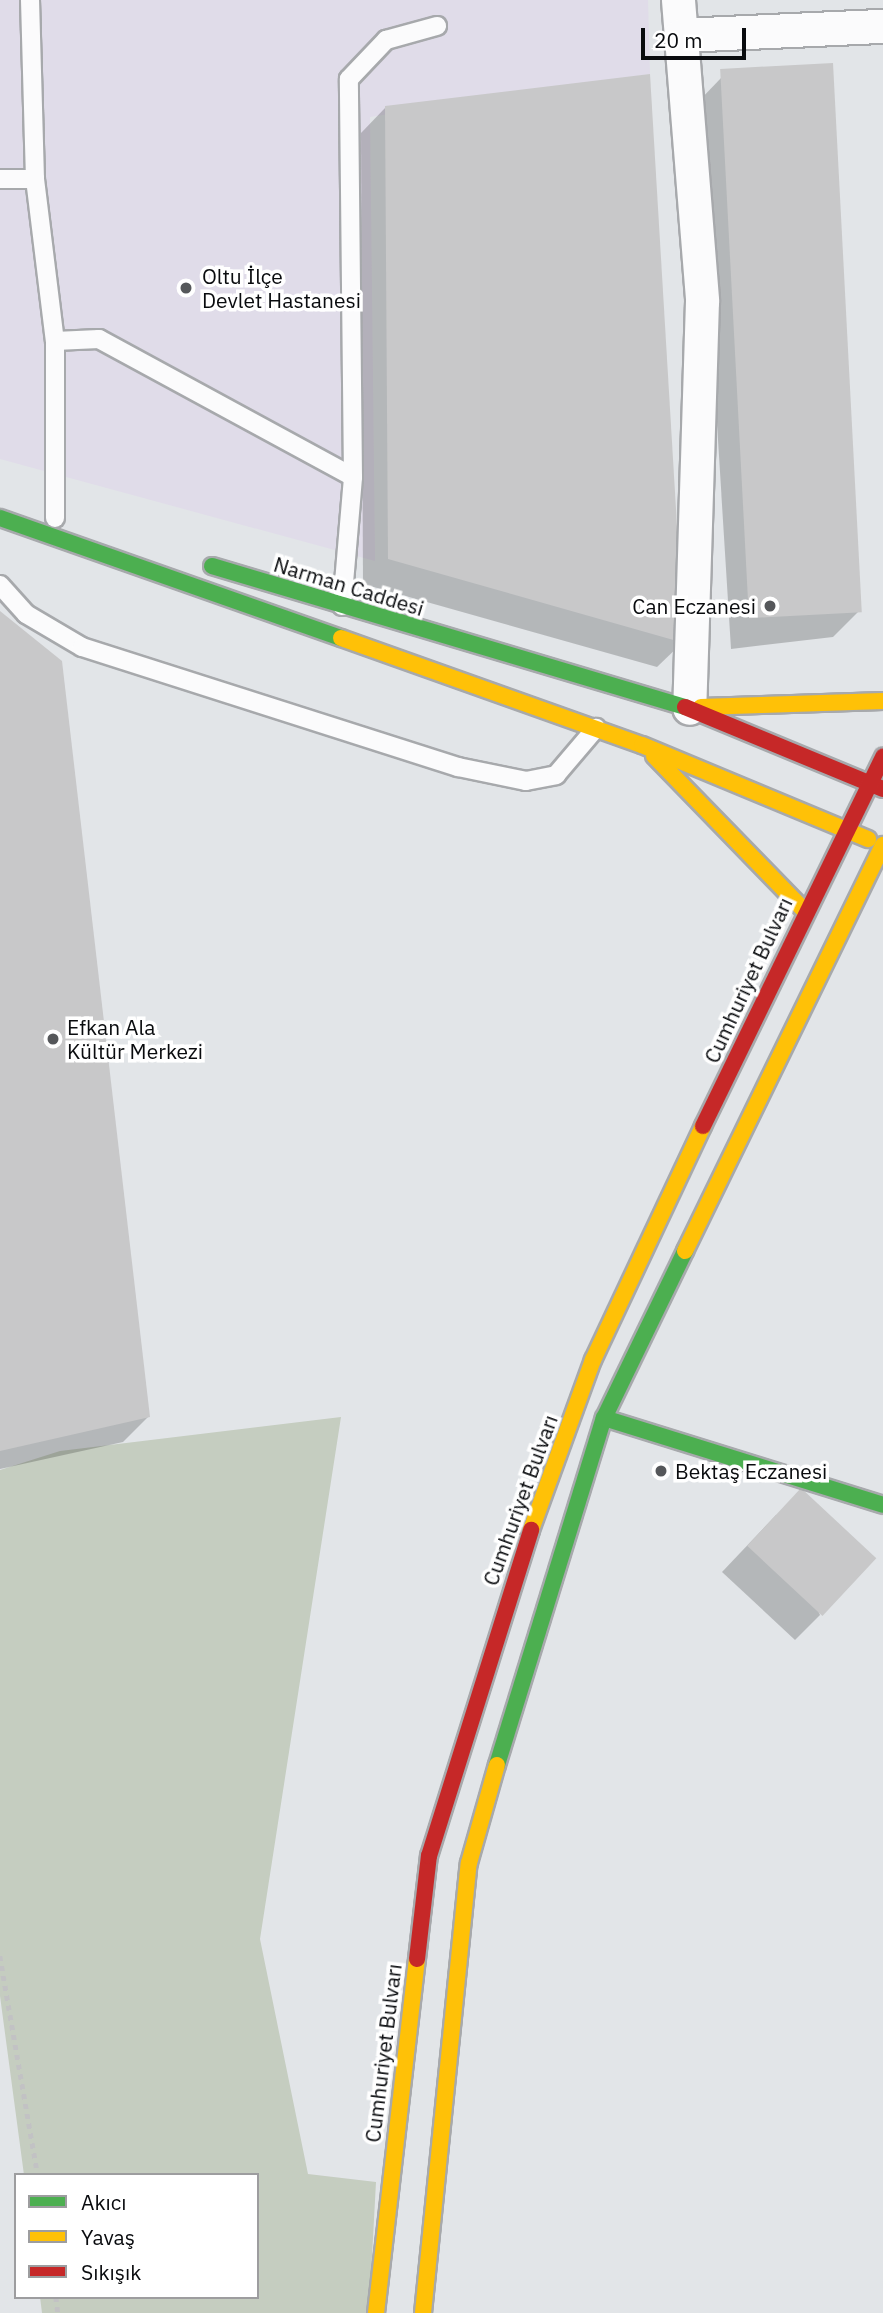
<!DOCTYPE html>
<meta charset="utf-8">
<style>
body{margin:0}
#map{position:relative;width:883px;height:2313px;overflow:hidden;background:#e2e5e8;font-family:"IBM Plex Sans",sans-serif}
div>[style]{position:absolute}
.medical>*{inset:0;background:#e0dce9}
.green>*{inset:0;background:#c5cdc0}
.shadow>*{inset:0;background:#0003}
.building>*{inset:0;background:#c8c8c9;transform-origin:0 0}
.path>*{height:4.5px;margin-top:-2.25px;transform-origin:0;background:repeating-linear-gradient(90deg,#c2c2c4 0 5px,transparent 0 10px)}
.roads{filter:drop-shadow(2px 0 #a7a9ac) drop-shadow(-2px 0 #a7a9ac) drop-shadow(0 2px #a7a9ac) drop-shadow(0 -2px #a7a9ac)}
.lane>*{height:18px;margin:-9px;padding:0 9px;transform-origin:9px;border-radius:9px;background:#fbfbfc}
.street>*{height:33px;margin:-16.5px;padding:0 16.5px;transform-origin:16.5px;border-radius:16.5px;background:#fbfbfc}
.fast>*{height:16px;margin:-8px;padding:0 8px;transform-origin:8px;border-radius:8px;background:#4caf50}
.slow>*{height:16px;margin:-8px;padding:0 8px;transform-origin:8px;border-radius:8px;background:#ffc107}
.jam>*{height:16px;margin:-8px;padding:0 8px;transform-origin:8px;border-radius:8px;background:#c62828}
.dots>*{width:19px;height:19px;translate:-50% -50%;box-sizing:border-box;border:4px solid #fff;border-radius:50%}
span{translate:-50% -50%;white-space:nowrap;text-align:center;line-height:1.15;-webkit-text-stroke:7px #fff;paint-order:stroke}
.poi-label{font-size:21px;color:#090b0e}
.left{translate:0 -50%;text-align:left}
.right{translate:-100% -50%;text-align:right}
.street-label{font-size:21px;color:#090b0e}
.legend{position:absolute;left:14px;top:2173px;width:245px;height:126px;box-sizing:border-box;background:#fff;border:2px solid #9d9d9f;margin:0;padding:9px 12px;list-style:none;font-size:21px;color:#090b0e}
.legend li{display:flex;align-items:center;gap:14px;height:35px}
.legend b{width:35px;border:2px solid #9d9d9f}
.scale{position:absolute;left:641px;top:28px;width:105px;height:32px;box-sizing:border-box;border:4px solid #090b0e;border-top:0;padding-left:9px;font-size:21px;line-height:24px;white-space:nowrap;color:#090b0e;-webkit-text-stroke:5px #fff;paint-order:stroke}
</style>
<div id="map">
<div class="medical">
<i style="clip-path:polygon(0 0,648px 0,650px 74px,370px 117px,375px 561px,0 459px)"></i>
</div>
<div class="green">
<i style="clip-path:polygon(341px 1417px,260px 1939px,308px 2174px,376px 2182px,369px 2313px,42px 2313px,40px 2297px,257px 2297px,257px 2175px,24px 2175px,0 1996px,0 1470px,60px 1451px)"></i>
</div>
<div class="shadow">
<i style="clip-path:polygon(722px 77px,858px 612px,833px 637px,731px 649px,697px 103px)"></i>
<i style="clip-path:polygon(386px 107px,682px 643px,657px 667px,363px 584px,361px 133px)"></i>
<i style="clip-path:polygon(0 614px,148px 1417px,123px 1442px,0 1469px)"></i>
<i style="clip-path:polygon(776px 1515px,820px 1615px,795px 1640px,722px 1572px)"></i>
</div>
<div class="building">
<i style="left:833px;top:63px;width:550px;height:113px;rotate:87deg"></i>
<i style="clip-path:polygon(650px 74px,684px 643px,388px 559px,385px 106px)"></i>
<i style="clip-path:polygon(0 611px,62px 661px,150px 1417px,0 1451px)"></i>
<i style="left:801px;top:1488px;width:103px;height:79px;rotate:43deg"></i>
</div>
<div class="path">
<i style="left:0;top:1956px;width:222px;rotate:80.2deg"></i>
<i style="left:56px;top:2297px;width:16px;rotate:83deg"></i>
</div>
<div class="roads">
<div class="lane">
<i style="left:30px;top:0;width:179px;rotate:88.4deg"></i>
<i style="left:35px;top:179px;width:163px;rotate:83deg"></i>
<i style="left:55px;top:341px;width:177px;rotate:90deg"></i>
<i style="left:0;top:179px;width:35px"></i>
<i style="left:55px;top:341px;width:44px;rotate:-2.6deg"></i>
<i style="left:99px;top:339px;width:289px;rotate:28.5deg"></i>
<i style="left:0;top:585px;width:39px;rotate:48deg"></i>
<i style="left:26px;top:614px;width:65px;rotate:30.5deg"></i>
<i style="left:82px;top:647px;width:395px;rotate:17.7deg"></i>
<i style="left:458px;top:767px;width:69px;rotate:11.6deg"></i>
<i style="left:526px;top:781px;width:31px;rotate:-11deg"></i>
<i style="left:556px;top:775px;width:62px;rotate:-49.6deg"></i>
<i style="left:342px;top:606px;width:129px;rotate:-85.1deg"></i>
<i style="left:353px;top:477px;width:398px;rotate:-90.6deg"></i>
<i style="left:349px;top:79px;width:54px;rotate:-46.5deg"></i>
<i style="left:386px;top:40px;width:53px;rotate:-15.4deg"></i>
</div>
<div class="street">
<i style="left:678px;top:0;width:302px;rotate:85.4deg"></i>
<i style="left:702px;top:301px;width:407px;rotate:91.8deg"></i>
<i style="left:681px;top:35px;width:202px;rotate:-2.6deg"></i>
</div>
<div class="fast">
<i style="left:0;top:518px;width:361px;rotate:19.4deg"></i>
<i style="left:212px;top:566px;width:494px;rotate:16.6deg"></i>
<i style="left:604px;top:1418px;width:292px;rotate:17.3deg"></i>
<i style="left:497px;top:1765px;width:363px;rotate:-72.9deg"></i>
<i style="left:604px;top:1418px;width:186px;rotate:-64.1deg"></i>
</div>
<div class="slow">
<i style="left:341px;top:638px;width:319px;rotate:19.6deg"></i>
<i style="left:642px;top:745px;width:245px;rotate:22.6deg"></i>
<i style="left:701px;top:707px;width:182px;rotate:-1.9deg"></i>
<i style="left:654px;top:756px;width:215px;rotate:45.8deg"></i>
<i style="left:685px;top:1251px;width:452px;rotate:-64deg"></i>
<i style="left:531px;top:1530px;width:181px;rotate:-70deg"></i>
<i style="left:593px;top:1360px;width:259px;rotate:-64.8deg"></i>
<i style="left:376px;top:2313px;width:356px;rotate:-83.4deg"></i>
<i style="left:423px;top:2313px;width:452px;rotate:-84.2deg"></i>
<i style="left:469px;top:1863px;width:102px;rotate:-74.1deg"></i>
</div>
<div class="jam">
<i style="left:685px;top:707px;width:214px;rotate:22.5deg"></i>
<i style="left:703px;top:1126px;width:411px;rotate:-64deg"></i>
<i style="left:417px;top:1959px;width:104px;rotate:-83.4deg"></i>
<i style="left:429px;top:1856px;width:342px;rotate:-72.6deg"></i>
</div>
</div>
<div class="dots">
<i style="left:186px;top:288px;background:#55575a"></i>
<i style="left:770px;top:606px;background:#55575a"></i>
<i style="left:53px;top:1039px;background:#55575a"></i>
<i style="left:661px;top:1471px;background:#55575a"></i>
</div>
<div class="poi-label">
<span class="left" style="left:202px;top:288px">Oltu İlçe<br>Devlet Hastanesi</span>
<span class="right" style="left:756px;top:606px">Can Eczanesi</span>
<span class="left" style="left:67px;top:1039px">Efkan Ala<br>Kültür Merkezi</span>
<span class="left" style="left:675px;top:1471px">Bektaş Eczanesi</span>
</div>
<div class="street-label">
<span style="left:349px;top:586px;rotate:17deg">Narman Caddesi</span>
<span style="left:748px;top:980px;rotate:-65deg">Cumhuriyet Bulvarı</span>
<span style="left:520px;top:1500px;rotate:-70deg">Cumhuriyet Bulvarı</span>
<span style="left:383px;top:2053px;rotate:-83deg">Cumhuriyet Bulvarı</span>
</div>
<ul class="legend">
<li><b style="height:9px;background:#4caf50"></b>Akıcı</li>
<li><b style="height:9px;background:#ffc107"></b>Yavaş</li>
<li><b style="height:9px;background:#c62828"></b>Sıkışık</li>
</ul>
<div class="scale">20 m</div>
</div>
